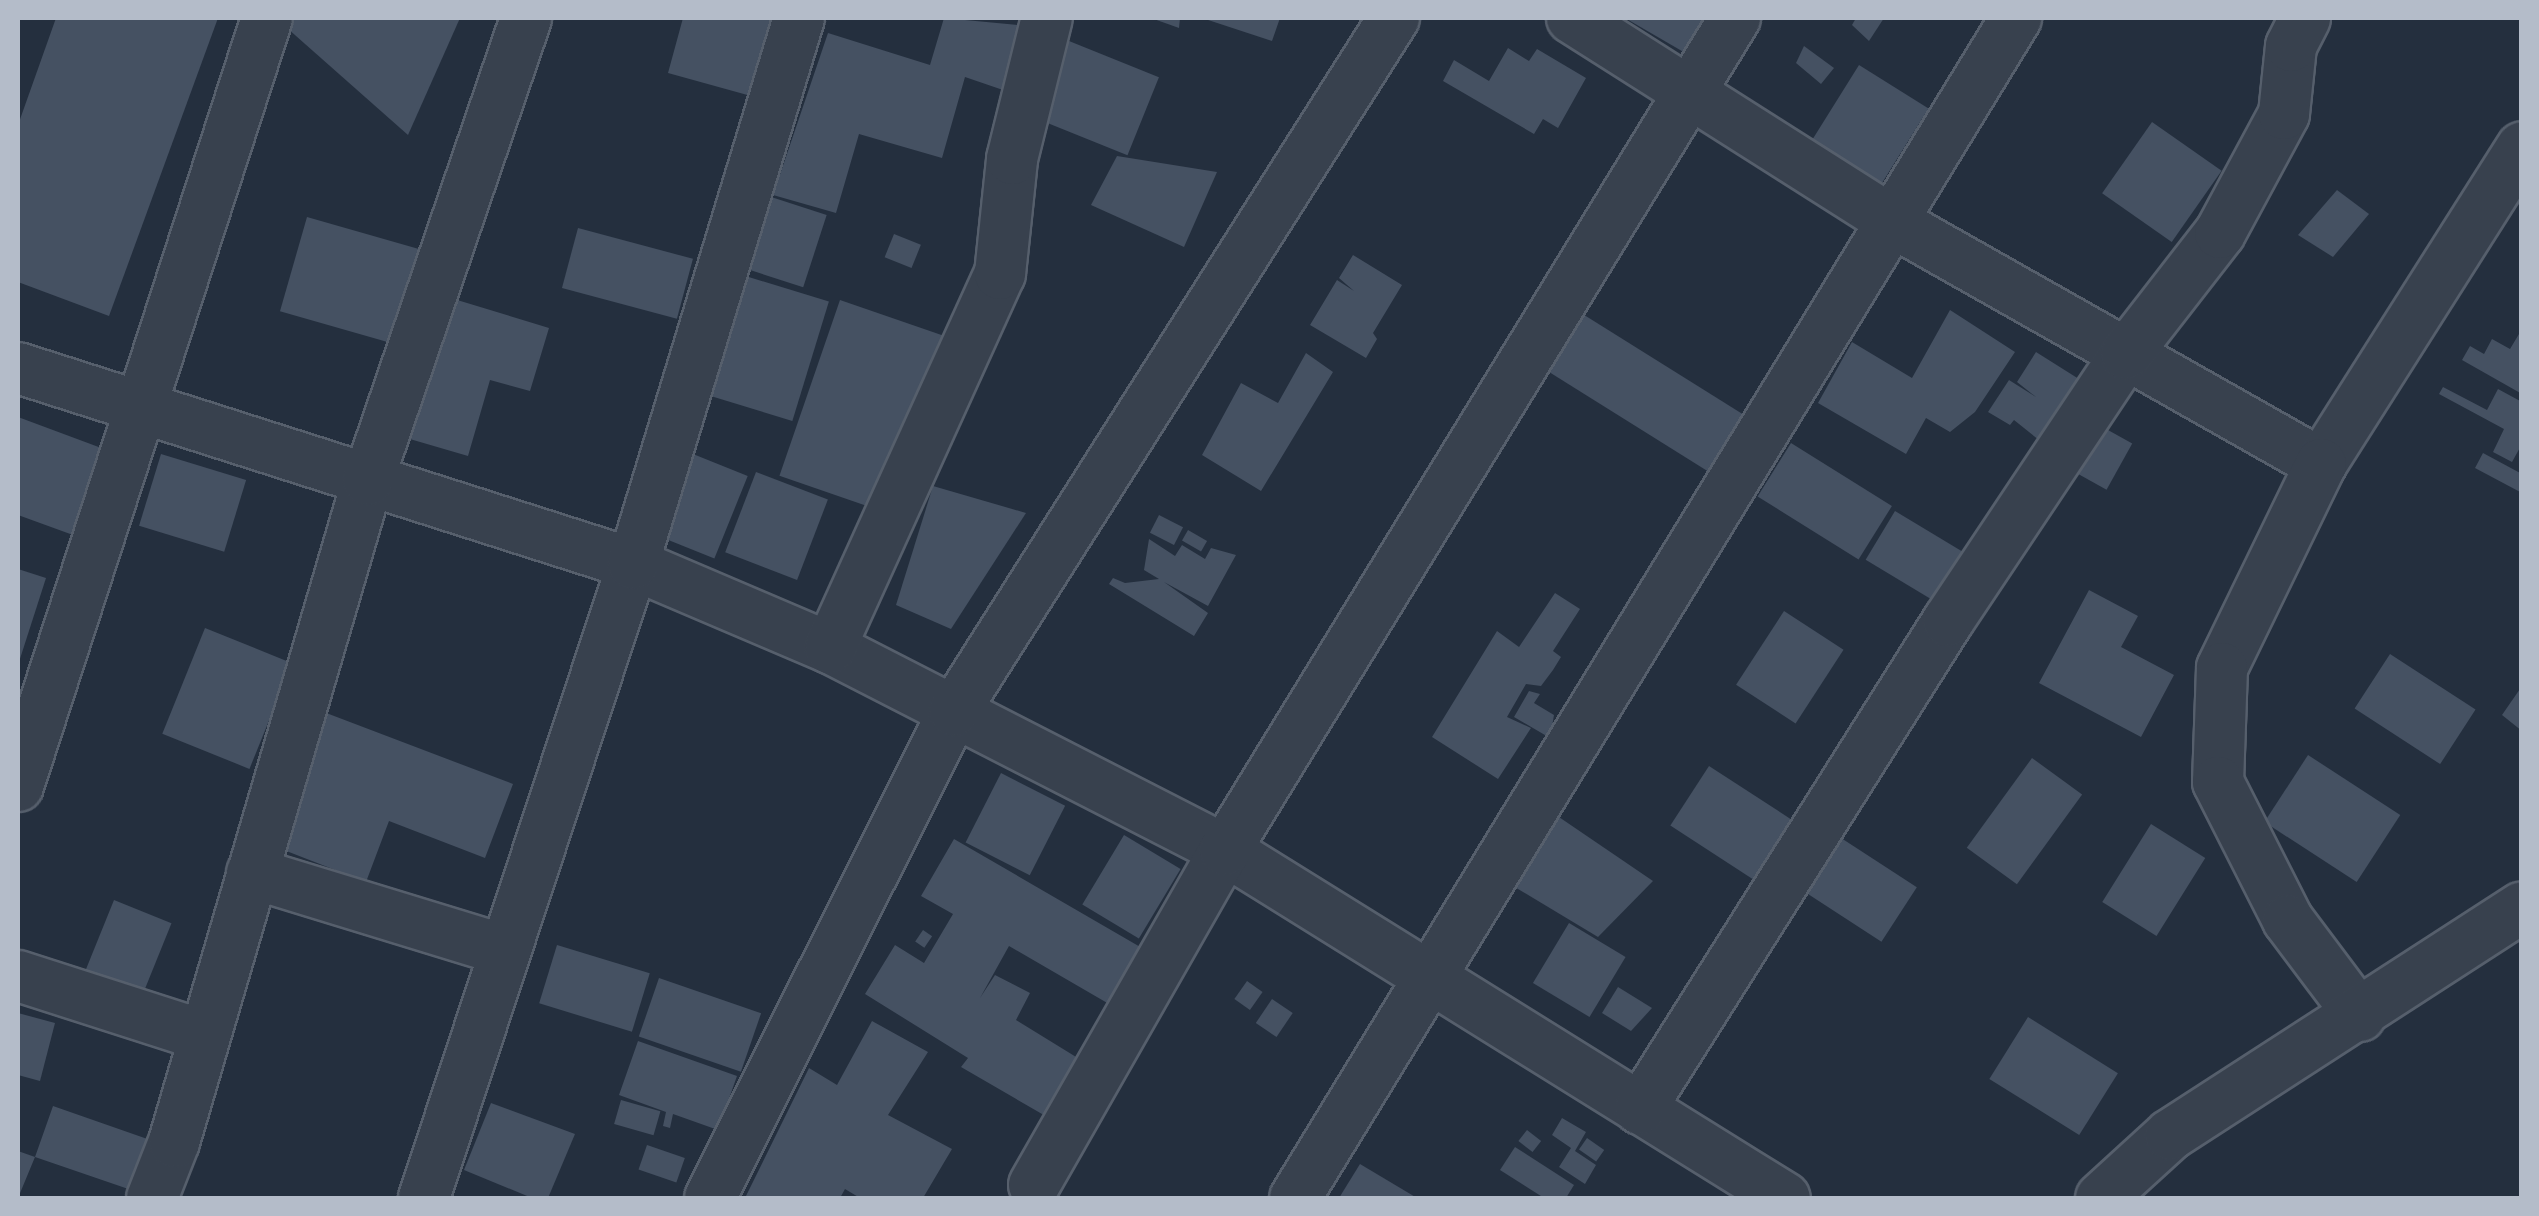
<!DOCTYPE html>
<style>
body{margin:0}
#map{position:relative;width:2539px;height:1216px;overflow:hidden;background:#242f3e;font-family:"Source Sans 3",sans-serif}
div>[style]{position:absolute}
.building>*{inset:0;background:#455162;transform-origin:0 0}
.roads{filter:drop-shadow(2px 0 #565f6c) drop-shadow(-2px 0 #565f6c) drop-shadow(0 2px #565f6c) drop-shadow(0 -2px #565f6c)}
.minor>*{height:50px;margin:-25px;padding:0 25px;transform-origin:25px;border-radius:25px;background:#38414e}
span{translate:-50% -50%;white-space:nowrap;text-align:center;line-height:1.15;-webkit-text-stroke:8px #1d2633;paint-order:stroke}
.frame{position:absolute;inset:0;border:20px solid #b4bcc9;pointer-events:none}
</style>
<div id="map">
<div class="building">
<i style="clip-path:polygon(56px 18px,218px 18px,109px 316px,18px 282px,18px 125px)"></i>
<i style="clip-path:polygon(292px 18px,460px 18px,408px 135px,287px 28px)"></i>
<i style="clip-path:polygon(683px 18px,772px 18px,751px 96px,668px 73px)"></i>
<i style="clip-path:polygon(944px 18px,1019px 25px,1003px 90px,965px 77px,942px 158px,859px 134px,836px 213px,773px 195px,828px 33px,930px 65px)"></i>
<i style="clip-path:polygon(1151px 18px,1180px 18px,1179px 28px)"></i>
<i style="clip-path:polygon(1202px 18px,1280px 18px,1272px 41px)"></i>
<i style="clip-path:polygon(1625px 18px,1708px 18px,1687px 54px)"></i>
<i style="clip-path:polygon(1856px 18px,1884px 18px,1869px 41px,1852px 25px)"></i>
<i style="left:1069px;top:41px;width:97px;height:84px;rotate:22deg"></i>
<i style="clip-path:polygon(1804px 46px,1834px 68px,1821px 84px,1796px 63px)"></i>
<i style="clip-path:polygon(1508px 48px,1529px 61px,1537px 49px,1586px 78px,1558px 128px,1543px 119px,1534px 134px,1443px 81px,1454px 60px,1489px 81px)"></i>
<i style="left:1859px;top:65px;width:82px;height:89px;rotate:32deg"></i>
<i style="left:2152px;top:122px;width:85px;height:87px;rotate:35deg"></i>
<i style="clip-path:polygon(1117px 156px,1217px 172px,1184px 247px,1091px 205px)"></i>
<i style="clip-path:polygon(2337px 190px,2369px 214px,2333px 257px,2298px 235px)"></i>
<i style="left:762px;top:194px;width:68px;height:76px;rotate:18deg"></i>
<i style="left:307px;top:217px;width:120px;height:98px;rotate:16deg"></i>
<i style="left:578px;top:228px;width:119px;height:62px;rotate:15deg"></i>
<i style="left:894px;top:234px;width:29px;height:25px;rotate:22deg"></i>
<i style="clip-path:polygon(1353px 255px,1402px 285px,1373px 333px,1377px 339px,1366px 358px,1310px 325px,1337px 280px,1354px 291px,1339px 278px)"></i>
<i style="left:739px;top:274px;width:94px;height:125px;rotate:17deg"></i>
<i style="clip-path:polygon(444px 296px,549px 328px,530px 391px,490px 380px,468px 456px,403px 437px)"></i>
<i style="left:840px;top:300px;width:115px;height:186px;rotate:19deg"></i>
<i style="clip-path:polygon(1950px 310px,2015px 352px,1975px 412px,1950px 432px,1926px 418px,1906px 454px,1818px 403px,1852px 342px,1912px 378px)"></i>
<i style="left:1581px;top:313px;width:198px;height:67px;rotate:32deg"></i>
<i style="clip-path:polygon(2522px 329px,2522px 394px,2462px 360px,2470px 346px,2484px 354px,2492px 339px,2510px 349px)"></i>
<i style="clip-path:polygon(2036px 352px,2090px 386px,2050px 449px,2014px 420px,2010px 425px,1988px 412px,2009px 380px,2036px 397px,2017px 382px)"></i>
<i style="clip-path:polygon(1306px 353px,1333px 372px,1261px 491px,1202px 455px,1241px 383px,1278px 403px)"></i>
<i style="clip-path:polygon(2443px 387px,2487px 410px,2498px 389px,2522px 402px,2522px 444px,2512px 462px,2493px 452px,2504px 429px,2439px 394px)"></i>
<i style="clip-path:polygon(18px 417px,104px 449px,73px 535px,18px 515px)"></i>
<i style="left:2099px;top:425px;width:38px;height:53px;rotate:29deg"></i>
<i style="left:1791px;top:443px;width:119px;height:63px;rotate:32deg"></i>
<i style="clip-path:polygon(2483px 453px,2522px 474px,2522px 493px,2475px 468px)"></i>
<i style="left:161px;top:454px;width:89px;height:75px;rotate:17deg"></i>
<i style="left:693px;top:454px;width:59px;height:89px;rotate:22deg"></i>
<i style="left:756px;top:472px;width:77px;height:86px;rotate:21deg"></i>
<i style="clip-path:polygon(933px 486px,1026px 513px,951px 629px,896px 605px)"></i>
<i style="left:1895px;top:511px;width:94px;height:57px;rotate:31deg"></i>
<i style="left:1159px;top:515px;width:27px;height:20px;rotate:27deg"></i>
<i style="left:1188px;top:530px;width:22px;height:12px;rotate:30deg"></i>
<i style="clip-path:polygon(1149px 539px,1175px 556px,1182px 545px,1205px 559px,1211px 548px,1236px 555px,1208px 606px,1164px 582px,1208px 613px,1194px 636px,1109px 584px,1113px 578px,1125px 583px,1159px 579px,1144px 570px)"></i>
<i style="clip-path:polygon(18px 569px,46px 578px,18px 665px)"></i>
<i style="clip-path:polygon(2089px 590px,2138px 616px,2121px 647px,2174px 675px,2141px 737px,2039px 683px)"></i>
<i style="clip-path:polygon(1555px 593px,1580px 609px,1553px 651px,1561px 657px,1553px 670px,1541px 686px,1526px 684px,1507px 717px,1531px 728px,1498px 779px,1432px 737px,1497px 631px,1519px 647px)"></i>
<i style="left:1784px;top:611px;width:71px;height:88px;rotate:33deg"></i>
<i style="left:205px;top:628px;width:94px;height:114px;rotate:22deg"></i>
<i style="left:2390px;top:654px;width:102px;height:65px;rotate:33deg"></i>
<i style="clip-path:polygon(2522px 686px,2522px 731px,2502px 715px)"></i>
<i style="clip-path:polygon(1529px 691px,1540px 694px,1534px 703px,1554px 715px,1550px 738px,1514px 717px)"></i>
<i style="clip-path:polygon(321px 711px,513px 784px,485px 858px,389px 821px,366px 882px,271px 845px)"></i>
<i style="left:2308px;top:755px;width:110px;height:80px;rotate:33deg"></i>
<i style="left:2032px;top:758px;width:62px;height:111px;rotate:36deg"></i>
<i style="left:1709px;top:766px;width:104px;height:71px;rotate:33deg"></i>
<i style="left:1001px;top:773px;width:72px;height:78px;rotate:27deg"></i>
<i style="clip-path:polygon(1556px 815px,1653px 881px,1598px 937px,1508px 883px)"></i>
<i style="left:2151px;top:824px;width:64px;height:92px;rotate:32deg"></i>
<i style="left:1124px;top:835px;width:66px;height:81px;rotate:31deg"></i>
<i style="left:1838px;top:836px;width:94px;height:65px;rotate:33deg"></i>
<i style="clip-path:polygon(954px 839px,1142px 948px,1109px 1004px,1009px 946px,980px 998px,995px 975px,1030px 993px,1016px 1020px,1081px 1060px,1049px 1118px,961px 1067px,968px 1058px,865px 994px,895px 945px,924px 963px,953px 914px,921px 896px)"></i>
<i style="left:114px;top:900px;width:62px;height:78px;rotate:22deg"></i>
<i style="left:1569px;top:923px;width:66px;height:70px;rotate:31deg"></i>
<i style="left:923px;top:930px;width:11px;height:14px;rotate:34deg"></i>
<i style="left:557px;top:945px;width:97px;height:61px;rotate:17deg"></i>
<i style="left:659px;top:978px;width:108px;height:62px;rotate:19deg"></i>
<i style="left:1247px;top:981px;width:19px;height:22px;rotate:35deg"></i>
<i style="clip-path:polygon(1618px 987px,1652px 1008px,1631px 1031px,1602px 1013px)"></i>
<i style="left:1272px;top:999px;width:25px;height:29px;rotate:34deg"></i>
<i style="clip-path:polygon(18px 1013px,55px 1023px,40px 1081px,18px 1075px)"></i>
<i style="left:2028px;top:1017px;width:106px;height:73px;rotate:32deg"></i>
<i style="clip-path:polygon(872px 1021px,928px 1052px,888px 1115px,952px 1149px,923px 1198px,860px 1198px,845px 1189px,840px 1198px,745px 1198px,809px 1068px,837px 1085px)"></i>
<i style="clip-path:polygon(638px 1041px,737px 1076px,718px 1130px,673px 1114px,670px 1128px,663px 1126px,666px 1112px,619px 1095px)"></i>
<i style="left:621px;top:1100px;width:41px;height:25px;rotate:16deg"></i>
<i style="clip-path:polygon(491px 1103px,575px 1134px,548px 1198px,532px 1198px,464px 1170px)"></i>
<i style="clip-path:polygon(53px 1106px,156px 1142px,140px 1193px,35px 1157px,18px 1198px,18px 1151px,35px 1157px)"></i>
<i style="clip-path:polygon(1562px 1118px,1586px 1132px,1575px 1151px,1596px 1165px,1585px 1184px,1559px 1167px,1571px 1148px,1552px 1135px)"></i>
<i style="left:1527px;top:1130px;width:18px;height:14px;rotate:38deg"></i>
<i style="left:1587px;top:1138px;width:21px;height:14px;rotate:35deg"></i>
<i style="left:647px;top:1145px;width:40px;height:26px;rotate:19deg"></i>
<i style="clip-path:polygon(1515px 1147px,1574px 1185px,1566px 1198px,1544px 1198px,1500px 1170px)"></i>
<i style="clip-path:polygon(1360px 1164px,1417px 1198px,1339px 1198px)"></i>
</div>
<div class="roads">
<div class="minor">
<i style="left:1572px;top:18px;width:380px;rotate:32.4deg"></i>
<i style="left:1893px;top:222px;width:492px;rotate:29.5deg"></i>
<i style="left:2321px;top:464px;width:375px;rotate:-57.6deg"></i>
<i style="left:18px;top:368px;width:645px;rotate:17.68deg"></i>
<i style="left:633px;top:564px;width:214px;rotate:23.1deg"></i>
<i style="left:830px;top:648px;width:444px;rotate:27.1deg"></i>
<i style="left:1225px;top:850px;width:659px;rotate:31.86deg"></i>
<i style="left:2321px;top:464px;width:227px;rotate:115.9deg"></i>
<i style="left:2222px;top:668px;width:114px;rotate:92deg"></i>
<i style="left:2218px;top:782px;width:155px;rotate:63.1deg"></i>
<i style="left:2288px;top:920px;width:120px;rotate:53.1deg"></i>
<i style="left:830px;top:648px;width:411px;rotate:-65.6deg"></i>
<i style="left:1000px;top:274px;width:116px;rotate:-84deg"></i>
<i style="left:1012px;top:159px;width:145px;rotate:-76.1deg"></i>
<i style="left:18px;top:786px;width:807px;rotate:-72.04deg"></i>
<i style="left:252px;top:873px;width:264px;rotate:17deg"></i>
<i style="left:18px;top:976px;width:196px;rotate:17.8deg"></i>
<i style="left:1640px;top:1109px;width:577px;rotate:-57.74deg"></i>
<i style="left:1948px;top:621px;width:321px;rotate:-56.3deg"></i>
<i style="left:2126px;top:354px;width:153px;rotate:-52.2deg"></i>
<i style="left:2220px;top:233px;width:135px;rotate:-61.7deg"></i>
<i style="left:2284px;top:114px;width:68px;rotate:-84.1deg"></i>
<i style="left:2291px;top:46px;width:31px;rotate:-63deg"></i>
<i style="left:1034px;top:1185px;width:386px;rotate:-60.3deg"></i>
<i style="left:1225px;top:850px;width:976px;rotate:-58.49deg"></i>
<i style="left:152px;top:1198px;width:60px;rotate:-68.6deg"></i>
<i style="left:174px;top:1142px;width:690px;rotate:-73.67deg"></i>
<i style="left:368px;top:480px;width:488px;rotate:-71.1deg"></i>
<i style="left:424px;top:1198px;width:668px;rotate:-71.76deg"></i>
<i style="left:633px;top:564px;width:571px;rotate:-73.09deg"></i>
<i style="left:710px;top:1198px;width:545px;rotate:-63.39deg"></i>
<i style="left:954px;top:711px;width:821px;rotate:-57.59deg"></i>
<i style="left:1295px;top:1198px;width:1383px;rotate:-58.57deg"></i>
<i style="left:2101px;top:1198px;width:93px;rotate:-42.4deg"></i>
<i style="left:2170px;top:1135px;width:419px;rotate:-32.9deg"></i>
</div>
</div>
<div class="frame"></div>
</div>
